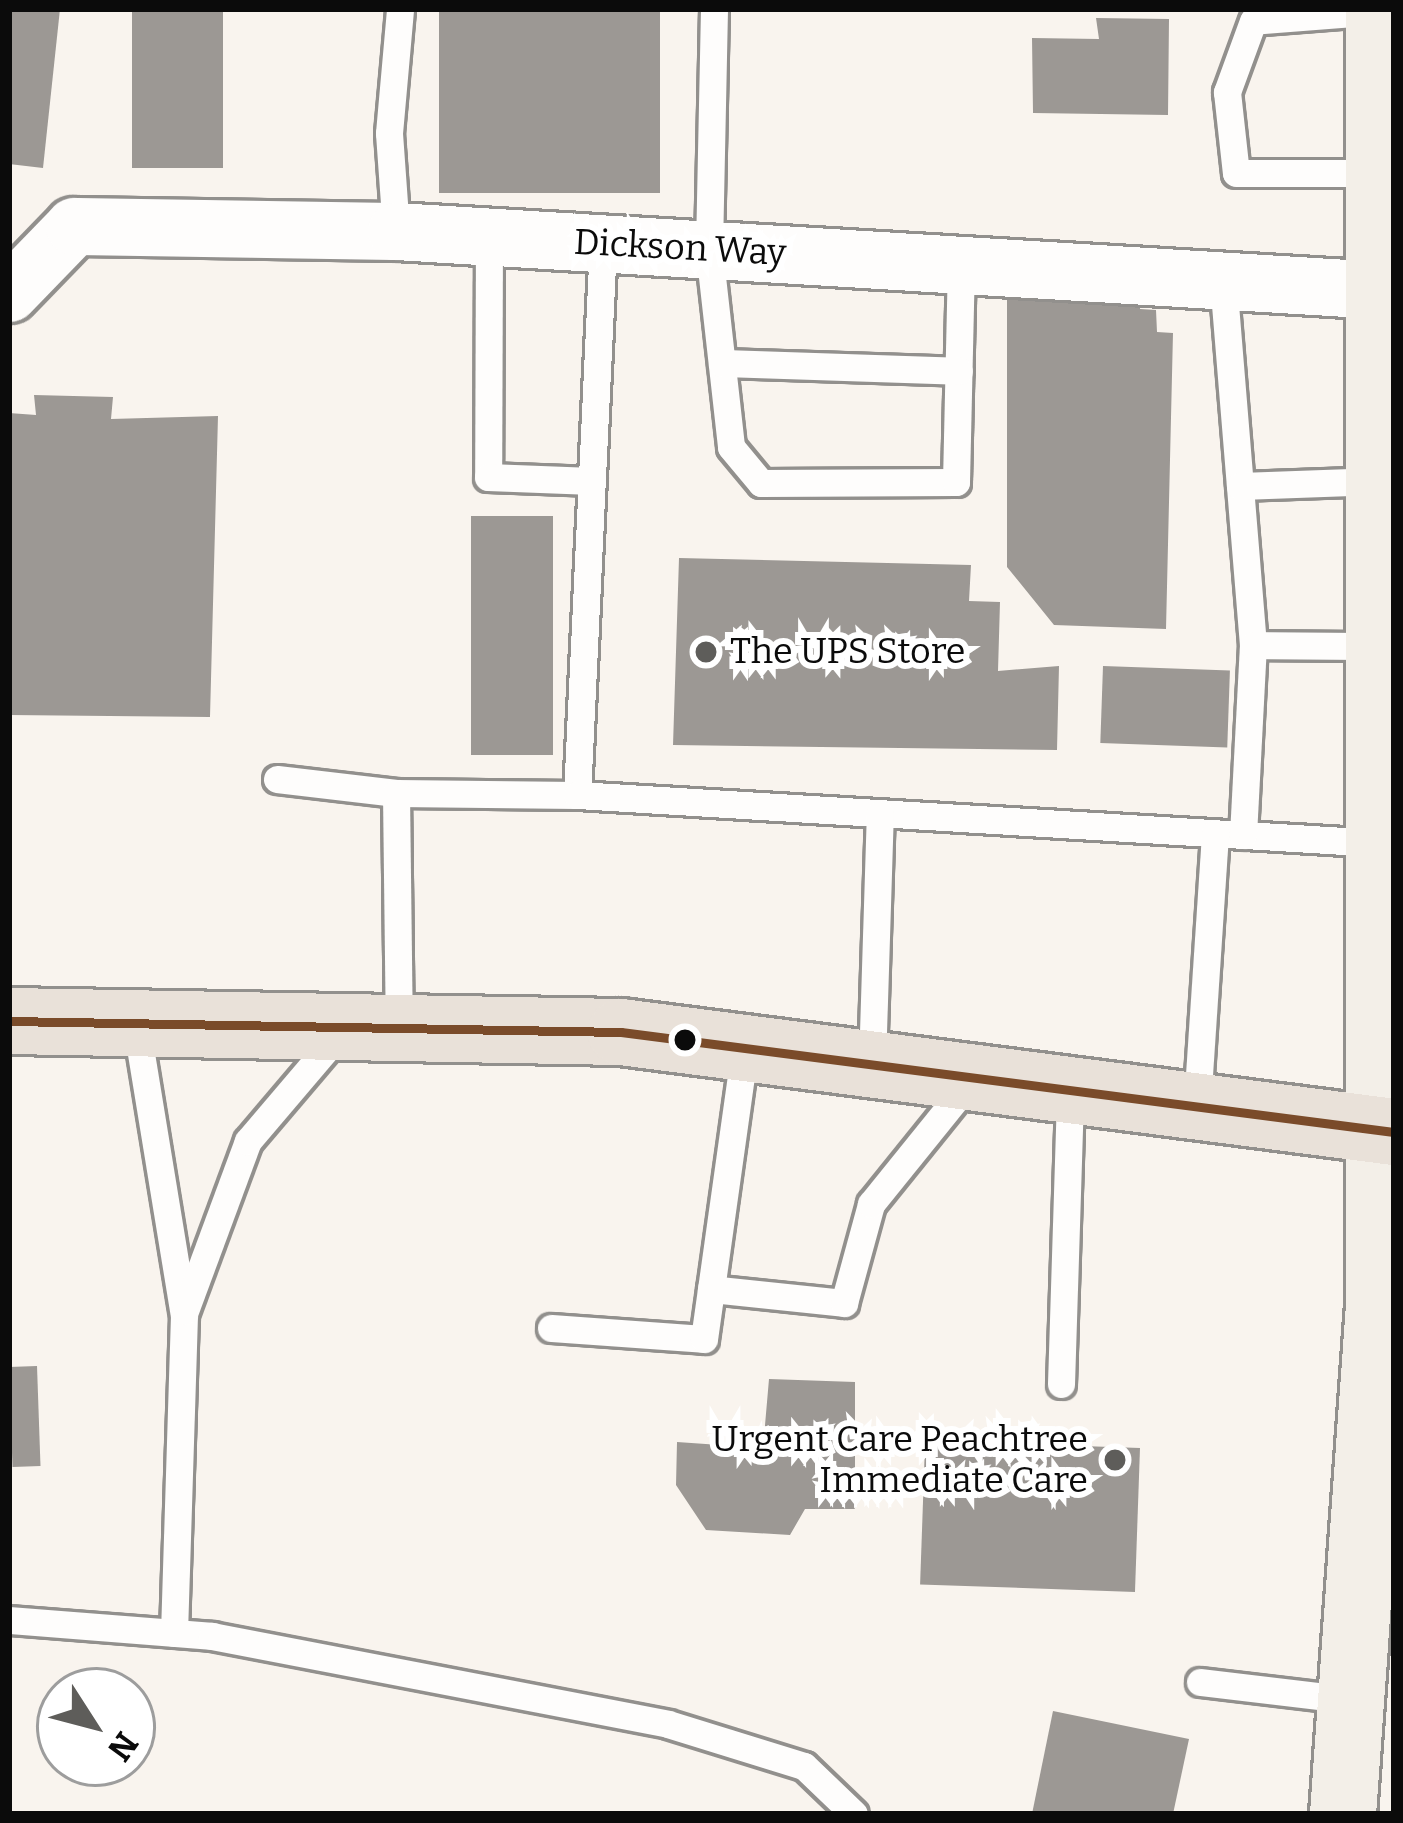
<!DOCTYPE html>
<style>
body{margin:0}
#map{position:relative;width:1403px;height:1823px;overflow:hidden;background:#f9f4ee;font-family:Bitter,serif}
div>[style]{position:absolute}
.building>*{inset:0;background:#9c9894;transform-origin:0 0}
.roads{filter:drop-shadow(3px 0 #92908d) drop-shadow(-3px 0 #92908d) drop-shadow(0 3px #92908d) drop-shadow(0 -3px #92908d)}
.lane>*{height:27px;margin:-13.5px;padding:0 13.5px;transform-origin:13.5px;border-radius:13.5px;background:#fefdfc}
.street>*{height:57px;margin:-28.5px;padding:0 28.5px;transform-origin:28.5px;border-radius:28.5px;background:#fefdfc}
.secondary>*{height:66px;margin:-33px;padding:0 33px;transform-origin:33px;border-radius:33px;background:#f3efe8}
.primary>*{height:66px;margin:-33px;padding:0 33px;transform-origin:33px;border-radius:33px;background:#e9e1d9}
.bus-1>*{height:9px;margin:-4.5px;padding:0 4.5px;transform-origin:4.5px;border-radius:4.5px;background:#7a4b2a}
.dots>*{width:33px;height:33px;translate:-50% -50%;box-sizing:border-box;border:6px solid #fff;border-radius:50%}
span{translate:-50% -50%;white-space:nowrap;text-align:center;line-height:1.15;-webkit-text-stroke:12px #fff;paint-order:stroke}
.street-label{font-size:36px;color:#0b0b0b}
.poi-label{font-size:36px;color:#0b0b0b}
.left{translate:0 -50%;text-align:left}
.right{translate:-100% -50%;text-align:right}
.frame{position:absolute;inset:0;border:12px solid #0b0b0b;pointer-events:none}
.north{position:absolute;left:36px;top:1667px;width:120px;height:120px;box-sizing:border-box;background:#fff;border:3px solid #9d9d9d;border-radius:50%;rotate:126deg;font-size:33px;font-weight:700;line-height:48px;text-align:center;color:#0b0b0b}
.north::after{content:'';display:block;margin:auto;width:42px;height:54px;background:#5e5d5a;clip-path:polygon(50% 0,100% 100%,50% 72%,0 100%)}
</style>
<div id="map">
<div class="building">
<i style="clip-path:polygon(9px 9px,60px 9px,43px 168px,9px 164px)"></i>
<i style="left:132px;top:9px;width:91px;height:159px"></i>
<i style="left:439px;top:9px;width:221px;height:184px"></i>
<i style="clip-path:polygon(1096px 18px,1169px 19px,1168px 115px,1033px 113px,1032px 38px,1099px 39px)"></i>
<i style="clip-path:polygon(1007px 287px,1139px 290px,1140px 309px,1156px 310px,1157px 332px,1173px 333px,1166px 629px,1054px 625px,1007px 567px)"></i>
<i style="clip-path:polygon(34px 395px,113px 397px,111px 419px,218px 416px,210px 717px,9px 715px,9px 413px,36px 415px)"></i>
<i style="left:471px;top:516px;width:82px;height:239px"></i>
<i style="clip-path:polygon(679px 558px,971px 565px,969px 601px,1000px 602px,998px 671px,1059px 666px,1057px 750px,673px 745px)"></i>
<i style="left:1103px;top:666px;width:127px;height:77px;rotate:2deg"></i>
<i style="left:37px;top:1366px;width:100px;height:28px;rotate:88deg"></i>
<i style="clip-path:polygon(769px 1379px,855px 1382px,855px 1509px,805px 1509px,790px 1535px,706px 1530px,676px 1485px,677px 1442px,763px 1448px)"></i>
<i style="left:1140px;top:1448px;width:144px;height:215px;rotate:92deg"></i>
<i style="clip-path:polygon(1053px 1711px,1189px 1739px,1173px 1814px,1032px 1814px)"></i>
</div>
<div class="roads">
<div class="lane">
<i style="left:714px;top:9px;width:241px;rotate:91.2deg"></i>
<i style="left:709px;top:250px;width:198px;rotate:83.6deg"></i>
<i style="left:731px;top:447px;width:47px;rotate:50.2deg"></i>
<i style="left:761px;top:483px;width:195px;rotate:-0.3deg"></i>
<i style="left:956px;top:482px;width:217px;rotate:-88.7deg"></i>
<i style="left:1379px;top:11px;width:126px;rotate:175.5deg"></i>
<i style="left:1253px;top:21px;width:76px;rotate:110.1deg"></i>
<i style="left:1227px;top:92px;width:81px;rotate:83.7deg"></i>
<i style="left:1236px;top:173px;width:144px"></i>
<i style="left:396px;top:231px;width:98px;rotate:-94.1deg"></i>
<i style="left:389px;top:133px;width:124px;rotate:-84.9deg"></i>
<i style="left:489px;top:237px;width:240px;rotate:90.2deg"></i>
<i style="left:488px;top:477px;width:104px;rotate:2.2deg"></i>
<i style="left:1223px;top:280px;width:366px;rotate:85.3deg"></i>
<i style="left:722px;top:363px;width:237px;rotate:1.9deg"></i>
<i style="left:1240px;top:486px;width:139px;rotate:-2.1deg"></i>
<i style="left:277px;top:779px;width:120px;rotate:6.7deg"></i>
<i style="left:396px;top:793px;width:181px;rotate:0.6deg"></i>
<i style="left:577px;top:795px;width:552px;rotate:-87.3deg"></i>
<i style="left:396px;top:793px;width:235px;rotate:89.3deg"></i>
<i style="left:577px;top:795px;width:802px;rotate:3.43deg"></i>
<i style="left:1243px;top:835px;width:190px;rotate:-87deg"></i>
<i style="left:1253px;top:645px;width:126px;rotate:0.5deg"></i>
<i style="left:136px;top:1023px;width:296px;rotate:80.7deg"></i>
<i style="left:184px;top:1315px;width:318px;rotate:91.8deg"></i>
<i style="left:872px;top:1064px;width:250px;rotate:-88.2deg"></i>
<i style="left:1197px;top:1105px;width:272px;rotate:-86.2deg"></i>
<i style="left:711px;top:1289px;width:134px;rotate:6deg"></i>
<i style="left:844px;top:1303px;width:103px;rotate:-74.7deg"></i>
<i style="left:871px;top:1204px;width:159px;rotate:-51.1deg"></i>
<i style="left:185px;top:1311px;width:181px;rotate:-69.7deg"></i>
<i style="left:248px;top:1141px;width:140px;rotate:-49.6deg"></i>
<i style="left:551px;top:1328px;width:153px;rotate:4.1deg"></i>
<i style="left:704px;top:1339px;width:295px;rotate:-82deg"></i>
<i style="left:1061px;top:1384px;width:294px;rotate:-88.2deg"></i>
<i style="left:9px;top:1620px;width:204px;rotate:4.5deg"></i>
<i style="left:212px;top:1636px;width:464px;rotate:10.9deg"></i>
<i style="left:668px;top:1724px;width:142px;rotate:17.2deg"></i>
<i style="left:804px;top:1766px;width:69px;rotate:43.8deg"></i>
<i style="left:1200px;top:1682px;width:153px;rotate:6.8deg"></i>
</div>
<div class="street">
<i style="left:9px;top:293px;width:93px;rotate:-45.9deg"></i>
<i style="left:74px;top:226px;width:322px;rotate:0.9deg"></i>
<i style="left:396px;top:231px;width:986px;rotate:3.43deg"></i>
</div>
<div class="secondary">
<i style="left:1343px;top:1814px;width:510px;rotate:-85.95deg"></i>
<i style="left:1379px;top:1305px;width:1296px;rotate:-90deg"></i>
</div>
<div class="primary">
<i style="left:9px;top:1021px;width:612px;rotate:1.03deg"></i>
<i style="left:621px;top:1032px;width:779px;rotate:7.37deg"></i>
</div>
</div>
<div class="bus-1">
<i style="left:9px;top:1021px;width:612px;rotate:1.03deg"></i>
<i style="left:621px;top:1032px;width:779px;rotate:7.37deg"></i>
</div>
<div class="dots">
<i style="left:706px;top:652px;background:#5e5d5a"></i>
<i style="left:685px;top:1040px;background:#0b0b0b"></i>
<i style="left:1115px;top:1460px;background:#5e5d5a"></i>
</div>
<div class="street-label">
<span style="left:680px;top:248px;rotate:3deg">Dickson Way</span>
</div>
<div class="poi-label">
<span class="left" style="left:730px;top:652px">The UPS Store</span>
<span class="right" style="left:1088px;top:1460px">Urgent Care Peachtree<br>Immediate Care</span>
</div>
<div class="frame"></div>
<div class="north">N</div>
</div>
